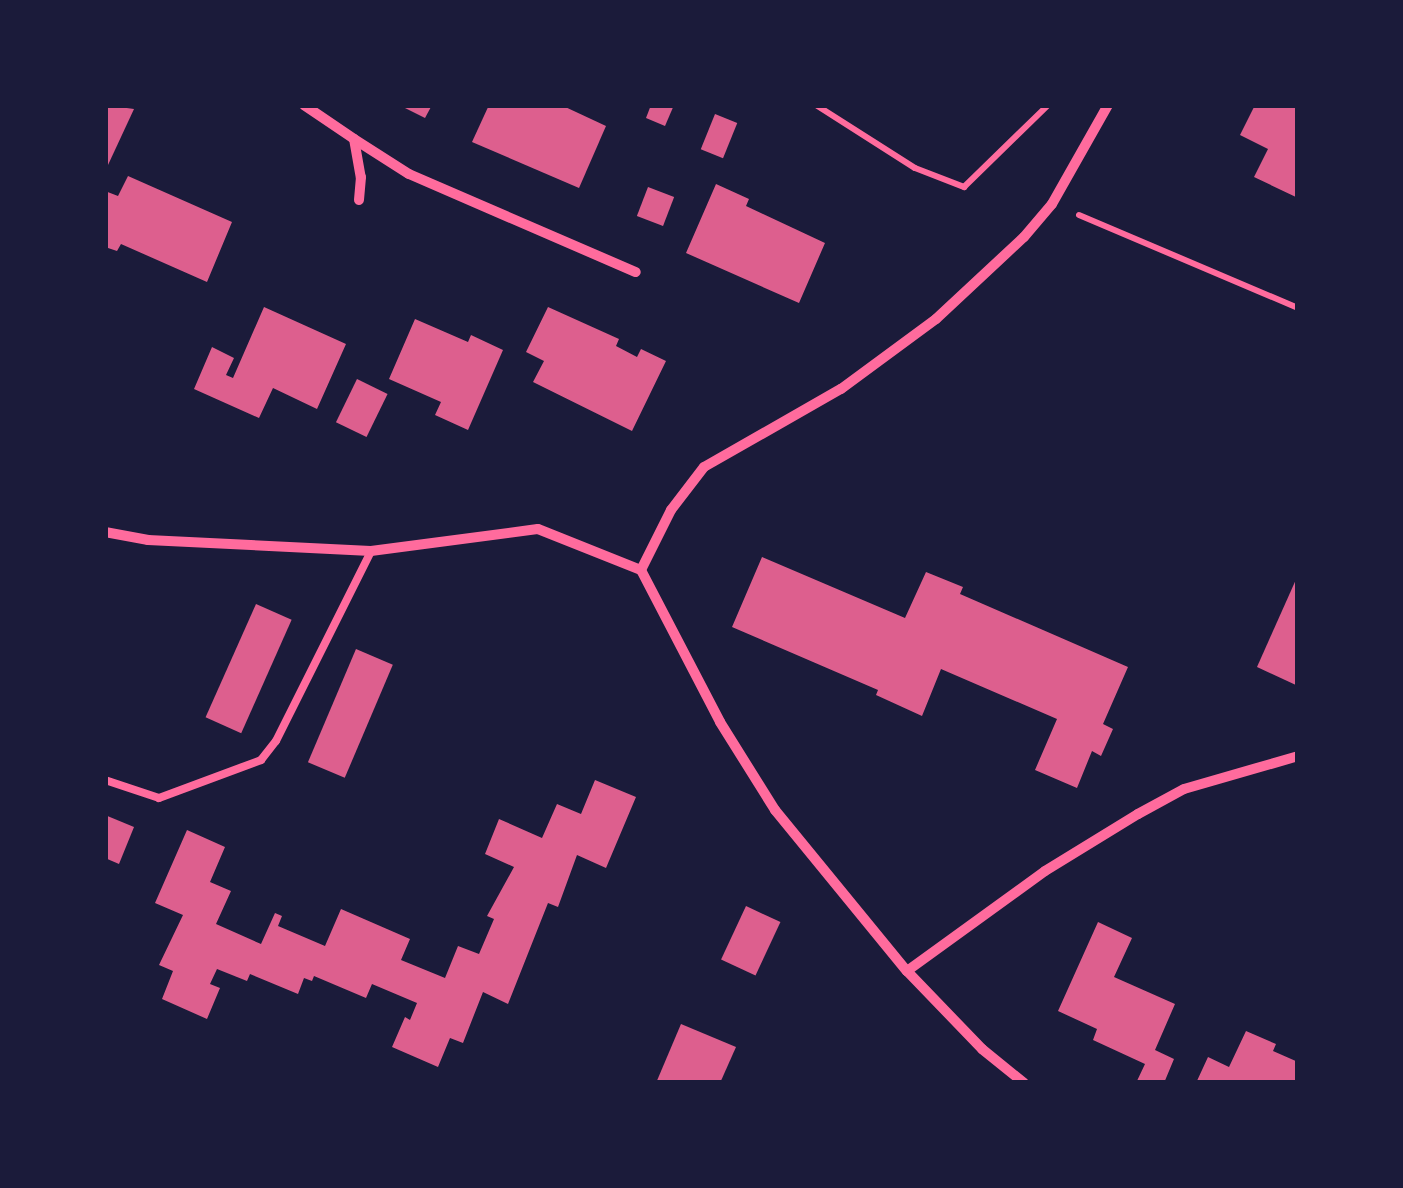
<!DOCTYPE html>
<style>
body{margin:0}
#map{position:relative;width:1403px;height:1188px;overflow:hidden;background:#1b1b3a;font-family:Arial,sans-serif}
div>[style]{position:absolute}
.building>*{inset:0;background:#dd5f8e;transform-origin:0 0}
.path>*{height:6px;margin:-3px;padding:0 3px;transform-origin:3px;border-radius:3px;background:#ff6b9d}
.service>*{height:8px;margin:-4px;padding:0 4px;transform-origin:4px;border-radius:4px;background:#ff6b9d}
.minor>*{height:10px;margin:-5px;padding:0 5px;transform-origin:5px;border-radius:5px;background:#ff6b9d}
span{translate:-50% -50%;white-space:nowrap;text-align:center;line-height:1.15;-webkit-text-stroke:8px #1b1b3a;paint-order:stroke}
.frame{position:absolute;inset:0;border:108px solid #1b1b3a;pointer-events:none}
</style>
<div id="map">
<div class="building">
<i style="clip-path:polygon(105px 105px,134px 109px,108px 165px,105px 164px)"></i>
<i style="clip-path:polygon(399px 105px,432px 105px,425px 118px)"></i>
<i style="clip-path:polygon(489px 105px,561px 105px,606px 126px,579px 188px,472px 142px)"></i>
<i style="clip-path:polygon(651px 105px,674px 105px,665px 126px,646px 118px)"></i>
<i style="clip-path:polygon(1255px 105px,1298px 105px,1298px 198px,1254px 177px,1268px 149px,1240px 135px)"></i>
<i style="left:715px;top:114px;width:24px;height:38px;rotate:22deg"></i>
<i style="clip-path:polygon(128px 176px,232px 222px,207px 282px,121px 244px,117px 251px,105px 247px,105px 191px,118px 196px)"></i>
<i style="clip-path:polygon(716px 184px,749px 199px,746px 206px,825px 243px,799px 303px,686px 253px)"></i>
<i style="left:648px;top:187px;width:28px;height:31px;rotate:21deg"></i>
<i style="clip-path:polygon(264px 307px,346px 344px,317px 409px,273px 388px,259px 418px,194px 389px,212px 347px,234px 358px,226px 375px,233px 378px)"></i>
<i style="clip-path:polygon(548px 307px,619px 339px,616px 346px,637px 357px,641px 349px,666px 361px,632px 431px,533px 382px,544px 361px,526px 352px)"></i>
<i style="clip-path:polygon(415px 319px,468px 342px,471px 335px,503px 350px,468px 430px,435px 415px,441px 402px,389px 379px)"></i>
<i style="left:357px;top:379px;width:34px;height:48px;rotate:26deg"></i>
<i style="clip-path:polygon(762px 557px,905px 618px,926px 572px,963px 587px,960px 594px,1128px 667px,1103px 724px,1113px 729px,1101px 756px,1092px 751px,1077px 788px,1035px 770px,1057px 719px,941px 669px,922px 716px,876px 695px,878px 690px,732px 627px)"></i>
<i style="clip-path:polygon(1298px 575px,1298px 686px,1257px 667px)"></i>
<i style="left:256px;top:604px;width:39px;height:124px;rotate:24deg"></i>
<i style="left:356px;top:649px;width:40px;height:123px;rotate:23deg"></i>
<i style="clip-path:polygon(595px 780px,636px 797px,606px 868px,577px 855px,558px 907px,548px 903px,508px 1004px,483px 992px,463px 1043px,450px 1038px,438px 1067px,392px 1047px,405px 1017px,410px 1020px,417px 1003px,372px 984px,366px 998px,314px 976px,312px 981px,304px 978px,298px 994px,250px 974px,247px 981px,217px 969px,210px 984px,220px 988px,207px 1019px,162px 999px,173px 971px,159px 965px,183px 915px,155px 903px,187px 830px,225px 847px,210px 882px,231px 891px,216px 924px,261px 944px,275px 913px,282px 916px,278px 926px,325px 946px,341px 909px,410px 939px,401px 960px,445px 978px,458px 946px,479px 954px,494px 919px,487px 916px,514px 867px,485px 854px,499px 819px,542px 838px,557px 804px,581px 814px)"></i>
<i style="clip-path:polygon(105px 815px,134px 827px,119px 864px,105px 858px)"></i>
<i style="left:746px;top:906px;width:38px;height:59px;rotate:25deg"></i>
<i style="clip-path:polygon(1098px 922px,1132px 938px,1114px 977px,1175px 1004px,1155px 1050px,1174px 1059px,1164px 1083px,1136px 1083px,1145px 1064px,1093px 1040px,1097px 1029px,1058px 1011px)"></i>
<i style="clip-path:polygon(681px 1024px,736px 1047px,720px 1083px,656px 1083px)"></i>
<i style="clip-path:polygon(1246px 1031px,1276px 1044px,1273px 1051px,1298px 1062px,1298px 1083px,1196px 1083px,1208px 1057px,1229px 1067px)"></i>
</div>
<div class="path">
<i style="left:816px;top:105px;width:117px;rotate:32.5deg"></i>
<i style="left:915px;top:168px;width:53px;rotate:21.2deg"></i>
<i style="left:964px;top:187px;width:117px;rotate:-44.3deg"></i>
<i style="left:1079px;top:215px;width:238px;rotate:23deg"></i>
</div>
<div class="service">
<i style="left:105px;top:780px;width:57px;rotate:18.4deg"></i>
<i style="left:159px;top:798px;width:109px;rotate:-20.4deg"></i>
<i style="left:261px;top:760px;width:24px;rotate:-52deg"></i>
<i style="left:276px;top:741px;width:212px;rotate:-63.4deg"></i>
</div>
<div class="minor">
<i style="left:304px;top:105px;width:60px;rotate:34.2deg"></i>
<i style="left:354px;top:139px;width:39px;rotate:80deg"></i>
<i style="left:361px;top:177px;width:23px;rotate:95deg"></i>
<i style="left:354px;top:139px;width:65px;rotate:32.5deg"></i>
<i style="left:409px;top:174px;width:247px;rotate:23.4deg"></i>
<i style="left:105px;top:532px;width:44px;rotate:10.5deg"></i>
<i style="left:148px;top:540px;width:223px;rotate:2.8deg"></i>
<i style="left:371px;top:551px;width:168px;rotate:-7.5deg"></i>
<i style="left:538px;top:529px;width:111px;rotate:21.7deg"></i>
<i style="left:641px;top:570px;width:67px;rotate:-63.4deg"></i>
<i style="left:671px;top:510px;width:54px;rotate:-52.5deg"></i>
<i style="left:704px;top:467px;width:158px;rotate:-29.7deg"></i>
<i style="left:841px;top:389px;width:118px;rotate:-36.4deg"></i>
<i style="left:936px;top:319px;width:120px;rotate:-43deg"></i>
<i style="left:1024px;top:237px;width:43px;rotate:-49.7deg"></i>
<i style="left:1052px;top:204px;width:114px;rotate:-60.5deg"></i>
<i style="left:641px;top:570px;width:171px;rotate:62.5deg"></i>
<i style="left:720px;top:722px;width:104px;rotate:58deg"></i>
<i style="left:775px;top:810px;width:208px;rotate:50.7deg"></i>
<i style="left:907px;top:971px;width:108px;rotate:46.1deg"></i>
<i style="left:982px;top:1049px;width:54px;rotate:39deg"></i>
<i style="left:907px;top:971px;width:170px;rotate:-35.9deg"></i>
<i style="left:1045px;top:871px;width:109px;rotate:-31.5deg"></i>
<i style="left:1138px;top:814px;width:52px;rotate:-28.5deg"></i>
<i style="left:1184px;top:789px;width:119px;rotate:-16.1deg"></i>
</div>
<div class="frame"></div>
</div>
